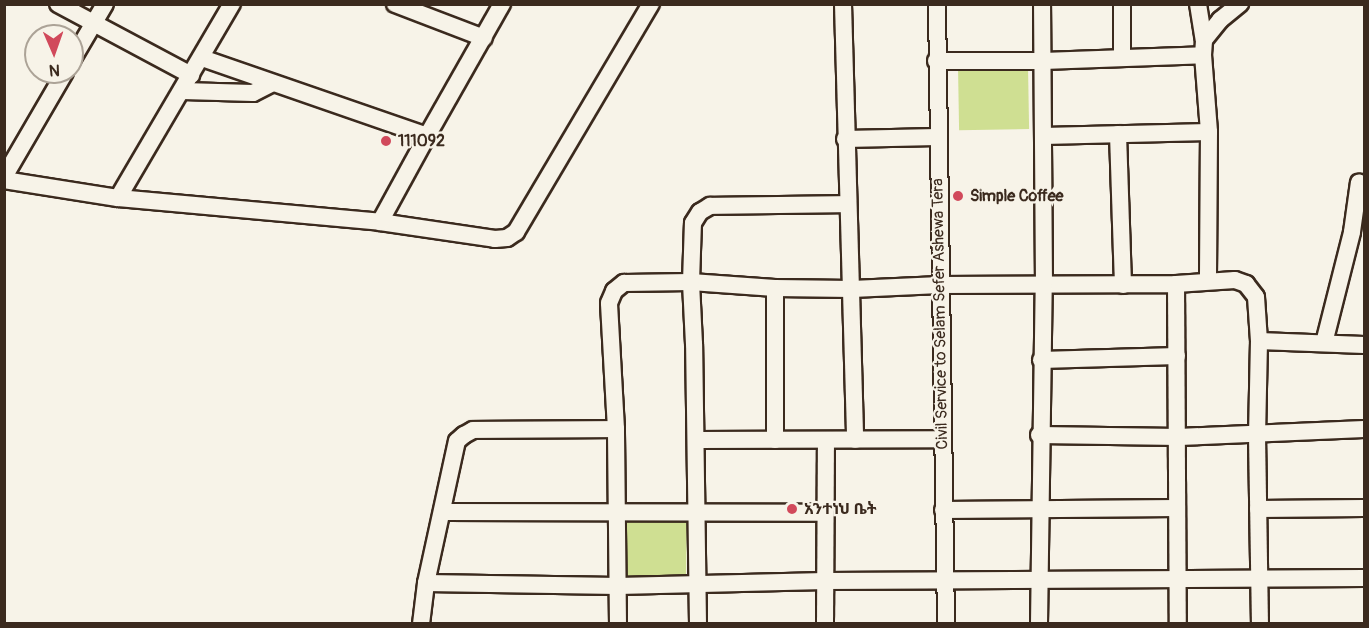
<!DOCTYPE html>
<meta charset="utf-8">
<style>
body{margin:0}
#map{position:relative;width:1369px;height:628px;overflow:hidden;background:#f7f3e8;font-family:Pangolin,"Noto Sans Ethiopic",sans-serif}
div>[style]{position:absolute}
.green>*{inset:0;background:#cfdf92;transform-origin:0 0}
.roads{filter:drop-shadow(2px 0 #3b2a1e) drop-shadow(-2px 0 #3b2a1e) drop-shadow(0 2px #3b2a1e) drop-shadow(0 -2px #3b2a1e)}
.minor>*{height:16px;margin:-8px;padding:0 8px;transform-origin:8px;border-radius:8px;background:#f7f3e8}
.dots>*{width:16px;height:16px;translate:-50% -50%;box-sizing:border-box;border:3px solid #f7f3e8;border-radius:50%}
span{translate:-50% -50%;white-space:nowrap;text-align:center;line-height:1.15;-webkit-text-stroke:4.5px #f7f3e8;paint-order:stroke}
.poi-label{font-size:16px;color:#3b2a1e;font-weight:700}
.left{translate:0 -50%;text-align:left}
.street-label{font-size:16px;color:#3b2a1e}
.frame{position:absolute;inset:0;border:6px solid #3b2a1e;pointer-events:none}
.north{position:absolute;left:24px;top:24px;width:60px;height:60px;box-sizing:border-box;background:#f7f3e8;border:2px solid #aca397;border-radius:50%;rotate:178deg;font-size:16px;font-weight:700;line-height:24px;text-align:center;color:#3b2a1e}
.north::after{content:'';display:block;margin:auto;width:21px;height:27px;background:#d1495b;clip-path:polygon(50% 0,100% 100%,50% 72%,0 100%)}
</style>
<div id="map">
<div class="green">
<i style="left:1028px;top:66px;width:63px;height:70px;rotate:89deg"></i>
<i style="left:687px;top:517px;width:63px;height:68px;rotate:91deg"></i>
</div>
<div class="roads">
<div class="minor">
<i style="left:58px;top:4px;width:151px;rotate:28.1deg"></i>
<i style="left:395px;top:4px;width:95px;rotate:20.9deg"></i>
<i style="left:843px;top:4px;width:436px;rotate:88.4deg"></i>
<i style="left:937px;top:4px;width:620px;rotate:89.17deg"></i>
<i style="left:1198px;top:4px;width:36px;rotate:81deg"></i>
<i style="left:1203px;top:55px;width:15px;rotate:-86deg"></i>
<i style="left:1204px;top:40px;width:26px;rotate:-51deg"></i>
<i style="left:1220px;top:20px;width:26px;rotate:-39deg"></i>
<i style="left:202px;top:58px;width:238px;rotate:19.1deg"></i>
<i style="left:427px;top:136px;width:152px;rotate:-60.4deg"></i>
<i style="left:1122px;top:58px;width:54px;rotate:-90deg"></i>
<i style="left:72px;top:60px;width:65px;rotate:-59.5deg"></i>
<i style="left:936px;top:61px;width:107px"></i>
<i style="left:1043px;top:61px;width:160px;rotate:-2.1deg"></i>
<i style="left:1203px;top:55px;width:77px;rotate:85.5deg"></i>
<i style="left:1209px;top:132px;width:148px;rotate:90.4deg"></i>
<i style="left:183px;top:91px;width:70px;rotate:1.6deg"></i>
<i style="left:253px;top:93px;width:22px;rotate:-27deg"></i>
<i style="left:1118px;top:134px;width:151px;rotate:88.1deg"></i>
<i style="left:1043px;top:136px;width:166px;rotate:-1.4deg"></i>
<i style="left:845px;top:139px;width:92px;rotate:-1.2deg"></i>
<i style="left:4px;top:177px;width:121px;rotate:-59.8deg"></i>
<i style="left:4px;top:180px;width:115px;rotate:9deg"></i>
<i style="left:118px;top:198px;width:263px;rotate:5.2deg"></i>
<i style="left:380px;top:222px;width:116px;rotate:8.4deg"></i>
<i style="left:495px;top:239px;width:12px;rotate:-5deg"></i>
<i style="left:507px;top:238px;width:11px;rotate:-34deg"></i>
<i style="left:516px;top:232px;width:265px;rotate:-59.4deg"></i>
<i style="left:118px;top:198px;width:225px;rotate:-59.6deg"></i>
<i style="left:380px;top:222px;width:98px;rotate:-61.3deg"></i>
<i style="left:1176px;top:284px;width:59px;rotate:-3.9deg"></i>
<i style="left:1235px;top:280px;width:12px;rotate:20deg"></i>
<i style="left:1246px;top:284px;width:16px;rotate:52deg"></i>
<i style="left:1256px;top:297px;width:44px;rotate:86.1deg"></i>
<i style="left:1259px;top:341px;width:94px;rotate:91.2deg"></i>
<i style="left:1257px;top:435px;width:189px;rotate:89.1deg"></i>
<i style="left:775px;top:288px;width:152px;rotate:90deg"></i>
<i style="left:1259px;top:341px;width:105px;rotate:2.2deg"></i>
<i style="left:1324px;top:343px;width:114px;rotate:-75.8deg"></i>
<i style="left:1352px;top:232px;width:50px;rotate:-82deg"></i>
<i style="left:1041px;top:360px;width:136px;rotate:-1.7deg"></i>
<i style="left:1039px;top:435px;width:140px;rotate:0.8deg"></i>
<i style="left:1179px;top:437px;width:185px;rotate:-2.5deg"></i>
<i style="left:696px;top:440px;width:246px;rotate:-0.2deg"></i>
<i style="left:1258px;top:509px;width:106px;rotate:-0.5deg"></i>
<i style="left:943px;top:510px;width:234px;rotate:-0.5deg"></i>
<i style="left:442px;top:512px;width:383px;rotate:0.1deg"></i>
<i style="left:426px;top:583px;width:192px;rotate:0.9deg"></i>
<i style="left:618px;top:586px;width:207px;rotate:-1.4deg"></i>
<i style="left:825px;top:581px;width:539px;rotate:-0.32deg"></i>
<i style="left:421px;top:624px;width:41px;rotate:-83deg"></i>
<i style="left:426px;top:583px;width:145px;rotate:-77.7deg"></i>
<i style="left:457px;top:441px;width:9px;rotate:-41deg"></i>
<i style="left:464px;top:435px;width:10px;rotate:-29deg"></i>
<i style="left:473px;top:430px;width:143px;rotate:-0.4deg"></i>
<i style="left:618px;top:624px;width:195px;rotate:-90.6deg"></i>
<i style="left:616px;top:429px;width:126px;rotate:-93.2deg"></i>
<i style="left:609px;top:303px;width:13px;rotate:-67deg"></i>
<i style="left:614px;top:291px;width:13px;rotate:-39deg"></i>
<i style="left:624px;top:283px;width:67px;rotate:-0.9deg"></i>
<i style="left:691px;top:282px;width:84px;rotate:4.1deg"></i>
<i style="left:775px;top:288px;width:77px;rotate:0.7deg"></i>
<i style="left:852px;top:289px;width:88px;rotate:-2.6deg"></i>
<i style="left:940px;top:285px;width:236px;rotate:-0.2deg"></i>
<i style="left:1176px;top:284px;width:340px;rotate:89.7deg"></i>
<i style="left:698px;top:624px;width:280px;rotate:-90.8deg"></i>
<i style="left:694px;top:344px;width:62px;rotate:-92.8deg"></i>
<i style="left:691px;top:282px;width:59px;rotate:-88.1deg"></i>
<i style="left:693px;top:223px;width:13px;rotate:-58deg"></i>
<i style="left:700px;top:212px;width:12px;rotate:-31deg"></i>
<i style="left:710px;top:206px;width:137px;rotate:-0.8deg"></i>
<i style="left:825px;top:624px;width:183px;rotate:-89.7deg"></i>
<i style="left:1039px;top:624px;width:338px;rotate:-89.2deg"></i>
<i style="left:1044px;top:286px;width:282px;rotate:-90.4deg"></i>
</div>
</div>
<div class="dots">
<i style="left:386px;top:141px;background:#d1495b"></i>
<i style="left:958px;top:196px;background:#d1495b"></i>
<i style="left:792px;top:509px;background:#d1495b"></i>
</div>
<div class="poi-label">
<span class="left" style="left:398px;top:141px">111092</span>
<span class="left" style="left:970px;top:196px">Simple Coffee</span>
<span class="left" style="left:804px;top:509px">አንተነህ ቤት</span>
</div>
<div class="street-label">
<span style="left:940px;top:314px;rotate:-91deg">Civil Service to Selam Sefer Ashewa Tera</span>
</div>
<div class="frame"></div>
<div class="north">N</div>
</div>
